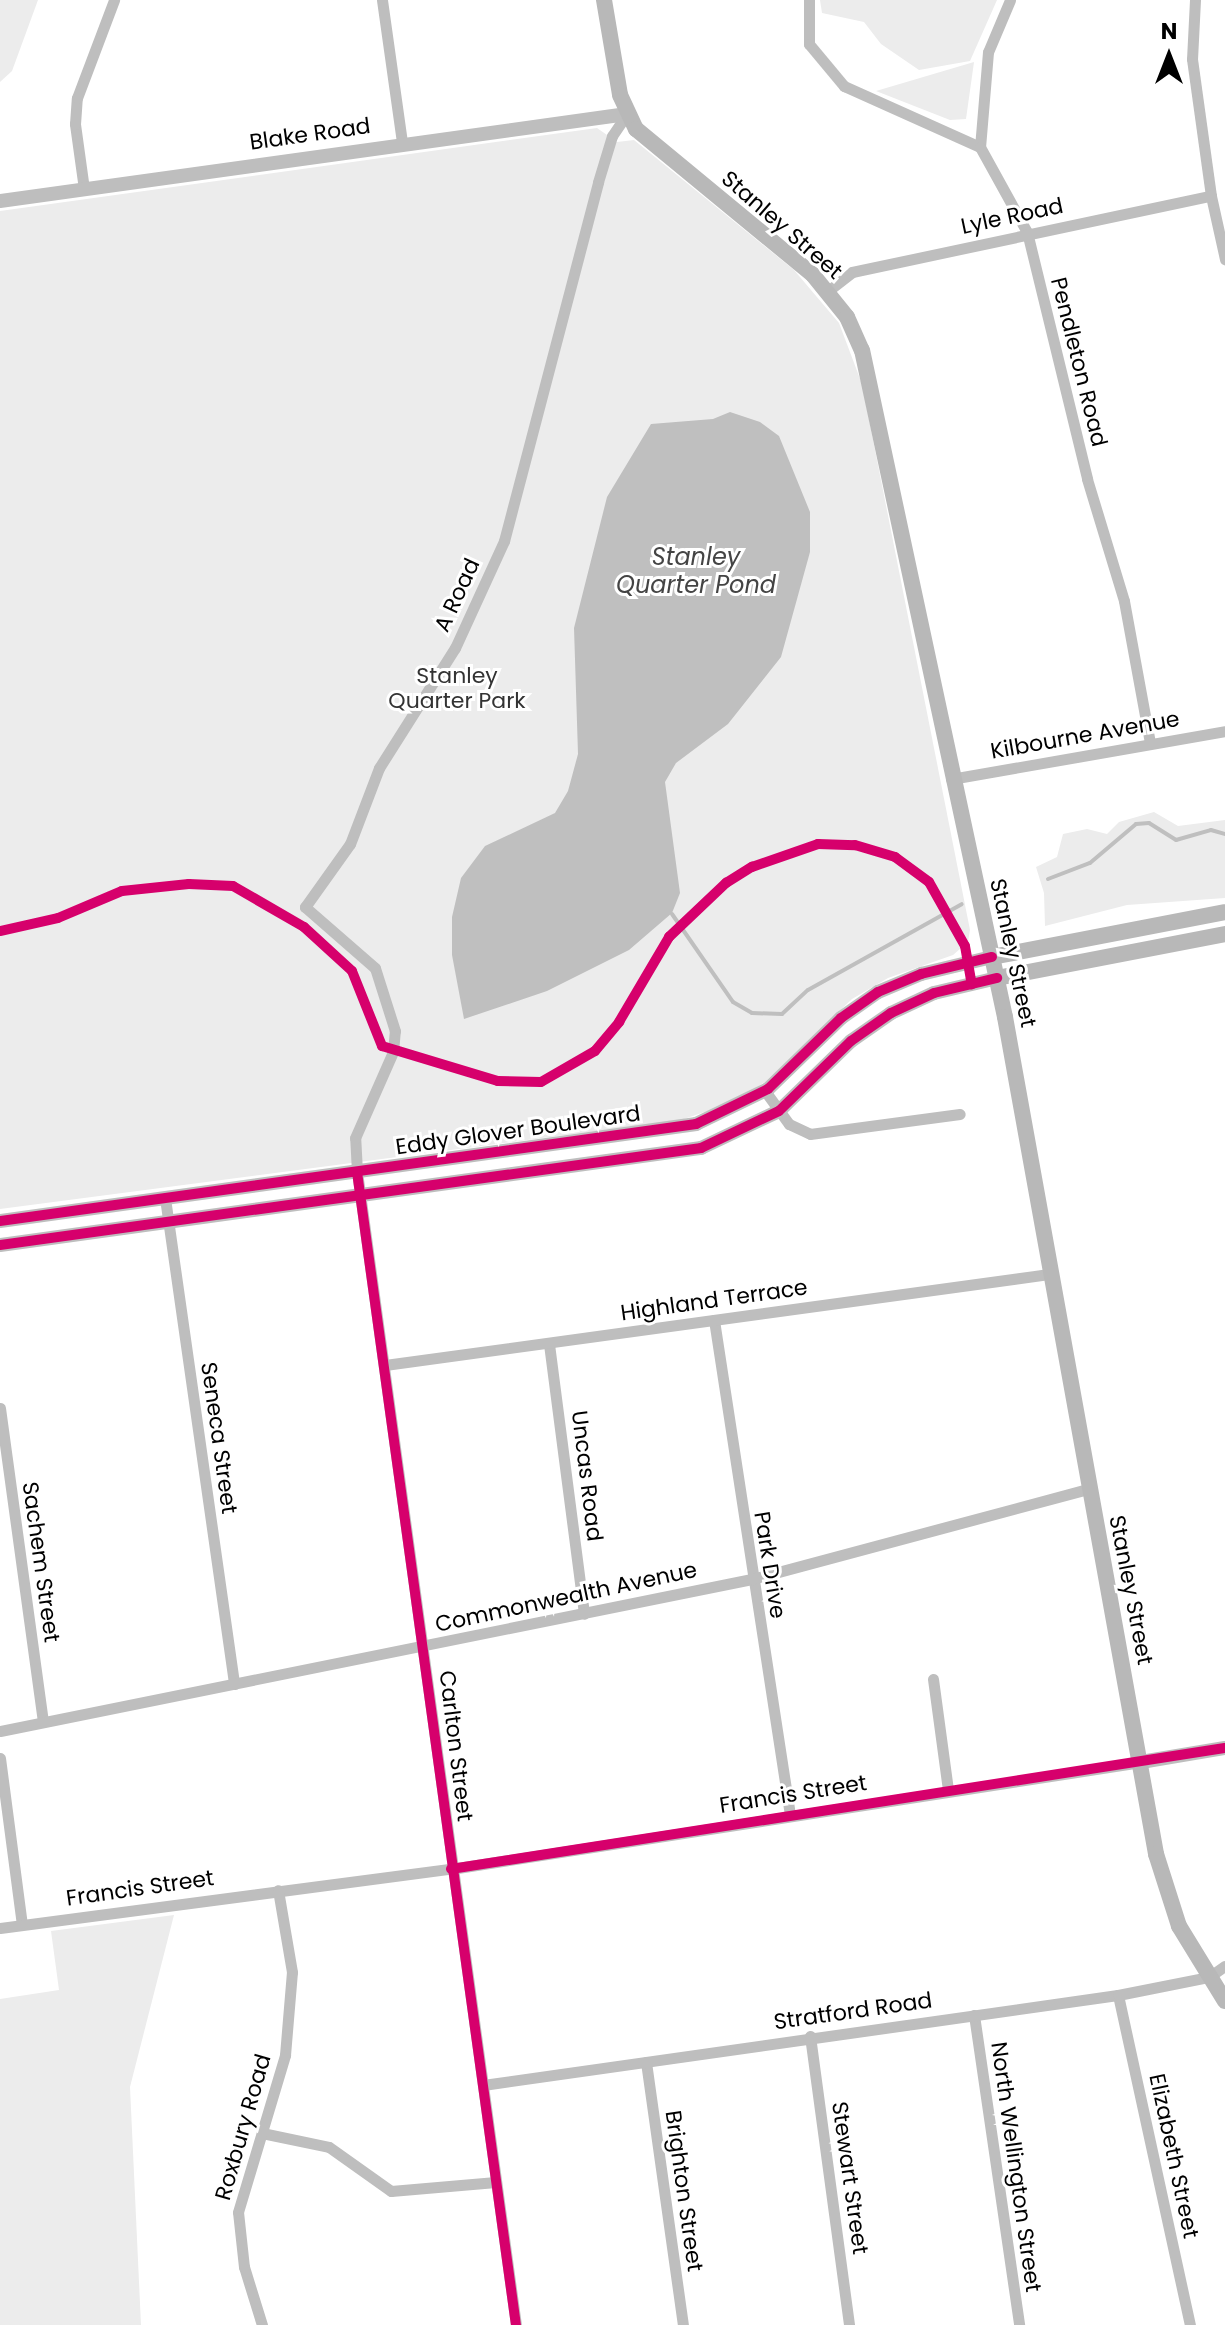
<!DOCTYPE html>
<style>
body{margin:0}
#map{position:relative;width:1225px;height:2325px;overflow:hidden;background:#fff;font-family:Poppins,sans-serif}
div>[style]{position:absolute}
.green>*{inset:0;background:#ececec}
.water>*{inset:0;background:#bfbfbf}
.stream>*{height:4px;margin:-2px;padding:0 2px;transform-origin:2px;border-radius:2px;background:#bfbfbf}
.minor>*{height:11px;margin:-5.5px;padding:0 5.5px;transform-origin:5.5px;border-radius:5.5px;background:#bebebe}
.tertiary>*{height:14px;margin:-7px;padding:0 7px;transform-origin:7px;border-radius:7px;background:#bebebe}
.secondary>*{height:16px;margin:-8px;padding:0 8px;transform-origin:8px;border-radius:8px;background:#b8b8b8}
.cycleway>*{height:10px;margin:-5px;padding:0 5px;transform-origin:5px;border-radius:5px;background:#d6006c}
span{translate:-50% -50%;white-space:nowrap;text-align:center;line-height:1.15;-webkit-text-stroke:6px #fff;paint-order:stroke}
.street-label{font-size:22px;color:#000}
.park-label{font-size:22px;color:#333}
.water-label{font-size:24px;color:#444;font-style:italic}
.north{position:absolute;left:1129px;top:16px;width:80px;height:80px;-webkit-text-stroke:6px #fff;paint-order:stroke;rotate:0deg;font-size:22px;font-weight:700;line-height:32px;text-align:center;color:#000}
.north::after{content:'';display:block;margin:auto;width:28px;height:36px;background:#000;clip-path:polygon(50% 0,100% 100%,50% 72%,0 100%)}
</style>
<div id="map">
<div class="green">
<i style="clip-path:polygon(0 0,38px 0,12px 71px,0 82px)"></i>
<i style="clip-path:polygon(820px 0,997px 0,970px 61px,919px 70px,881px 44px,864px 22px,822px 13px)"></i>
<i style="clip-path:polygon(974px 62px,966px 119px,950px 120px,876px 91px)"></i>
<i style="clip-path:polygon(597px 128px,617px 142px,634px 140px,794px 270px,839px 323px,862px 384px,970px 930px,968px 942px,953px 955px,888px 978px,852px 999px,765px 1082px,731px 1103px,681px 1120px,0 1209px,0 211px)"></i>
<i style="clip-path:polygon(1154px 812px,1178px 826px,1225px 820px,1225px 898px,1127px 905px,1045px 926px,1044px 893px,1036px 867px,1057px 857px,1063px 834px,1087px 829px,1107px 834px,1119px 822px)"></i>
<i style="clip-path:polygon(174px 1915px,130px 2087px,141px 2325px,0 2325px,0 1999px,59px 1990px,51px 1931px)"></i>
</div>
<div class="water">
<i style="clip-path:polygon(730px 412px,760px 422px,779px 436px,810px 512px,810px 552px,781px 657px,728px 724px,676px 763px,665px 782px,680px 893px,672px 913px,629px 950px,547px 991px,464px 1019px,452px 955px,452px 917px,461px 878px,485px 846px,555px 813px,568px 791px,578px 754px,574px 628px,607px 497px,651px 424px,713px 419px)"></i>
</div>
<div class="stream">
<i style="left:1048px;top:879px;width:45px;rotate:-20.9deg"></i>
<i style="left:1090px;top:863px;width:60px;rotate:-40.3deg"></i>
<i style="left:1136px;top:824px;width:13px;rotate:-4deg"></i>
<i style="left:1149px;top:823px;width:32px;rotate:32deg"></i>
<i style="left:1176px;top:840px;width:36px;rotate:-16deg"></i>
<i style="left:1211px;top:830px;width:15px;rotate:16deg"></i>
<i style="left:672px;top:914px;width:107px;rotate:55.3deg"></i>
<i style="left:733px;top:1002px;width:22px;rotate:30deg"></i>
<i style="left:752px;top:1013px;width:30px;rotate:2deg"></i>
<i style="left:782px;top:1014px;width:35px;rotate:-43deg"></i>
<i style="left:808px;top:990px;width:176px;rotate:-29.2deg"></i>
</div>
<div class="minor">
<i style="left:382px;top:0;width:144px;rotate:82deg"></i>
<i style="left:809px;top:0;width:44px;rotate:90deg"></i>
<i style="left:809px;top:44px;width:55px;rotate:50.2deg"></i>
<i style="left:844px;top:86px;width:149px;rotate:24.2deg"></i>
<i style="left:1010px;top:0;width:56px;rotate:112.9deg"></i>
<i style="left:988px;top:52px;width:95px;rotate:94.8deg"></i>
<i style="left:980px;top:147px;width:97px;rotate:61.1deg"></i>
<i style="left:1027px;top:232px;width:254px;rotate:76.3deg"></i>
<i style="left:1087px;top:479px;width:127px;rotate:73.1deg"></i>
<i style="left:1124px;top:601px;width:144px;rotate:79.6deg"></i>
<i style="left:1195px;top:0;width:59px;rotate:92.9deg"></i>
<i style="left:1192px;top:59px;width:138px;rotate:82.1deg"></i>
<i style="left:1211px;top:196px;width:65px;rotate:77.5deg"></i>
<i style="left:84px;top:189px;width:66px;rotate:-97.9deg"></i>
<i style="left:75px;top:124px;width:26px;rotate:-86deg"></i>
<i style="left:77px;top:98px;width:105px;rotate:-69.3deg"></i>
<i style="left:828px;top:291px;width:31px;rotate:-38deg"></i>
<i style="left:852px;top:272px;width:367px;rotate:-12deg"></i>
<i style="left:951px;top:779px;width:278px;rotate:-9.9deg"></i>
<i style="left:765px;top:1091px;width:41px;rotate:54deg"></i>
<i style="left:789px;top:1124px;width:23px;rotate:25deg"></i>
<i style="left:810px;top:1134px;width:151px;rotate:-7.6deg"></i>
<i style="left:165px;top:1198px;width:491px;rotate:81.9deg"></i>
<i style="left:714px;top:1320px;width:501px;rotate:81.27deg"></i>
<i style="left:549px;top:1344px;width:272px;rotate:82.6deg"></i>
<i style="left:385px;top:1365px;width:670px;rotate:-7.8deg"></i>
<i style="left:0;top:1408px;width:316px;rotate:82.2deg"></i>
<i style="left:933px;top:1679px;width:112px;rotate:82.3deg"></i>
<i style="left:0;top:1731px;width:767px;rotate:-11.43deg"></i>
<i style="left:752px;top:1579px;width:349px;rotate:-15deg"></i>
<i style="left:0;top:1758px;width:167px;rotate:82.5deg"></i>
<i style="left:0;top:1928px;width:455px;rotate:-7.5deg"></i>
<i style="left:451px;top:1869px;width:698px;rotate:-8.81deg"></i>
<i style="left:1118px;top:1995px;width:338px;rotate:77.7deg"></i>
<i style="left:974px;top:2015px;width:313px;rotate:81.7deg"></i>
<i style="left:810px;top:2036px;width:292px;rotate:82.3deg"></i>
<i style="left:646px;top:2062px;width:266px;rotate:82deg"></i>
<i style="left:483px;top:2085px;width:641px;rotate:-8.07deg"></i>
<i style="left:1118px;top:1995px;width:93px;rotate:-11.2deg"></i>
<i style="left:1209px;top:1977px;width:19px;rotate:-35deg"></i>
<i style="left:262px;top:2133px;width:68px;rotate:11.8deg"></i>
<i style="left:329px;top:2147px;width:76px;rotate:35.4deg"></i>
<i style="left:391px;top:2191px;width:105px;rotate:-4.9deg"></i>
<i style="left:262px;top:2325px;width:61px;rotate:-107.2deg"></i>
<i style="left:244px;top:2267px;width:55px;rotate:-96.2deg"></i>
<i style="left:238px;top:2212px;width:164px;rotate:-73.3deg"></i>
<i style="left:285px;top:2055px;width:83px;rotate:-85.2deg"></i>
<i style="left:292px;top:1972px;width:83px;rotate:-99.7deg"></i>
<i style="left:516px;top:2325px;width:1164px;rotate:-97.85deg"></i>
<i style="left:357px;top:1172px;width:34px;rotate:-93deg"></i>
<i style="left:355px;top:1138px;width:94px;rotate:-66.2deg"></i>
<i style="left:393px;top:1052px;width:21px;rotate:-85deg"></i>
<i style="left:395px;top:1031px;width:66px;rotate:-107.6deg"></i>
<i style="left:375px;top:968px;width:93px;rotate:-138.9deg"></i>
<i style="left:305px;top:907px;width:77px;rotate:-54.5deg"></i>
<i style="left:350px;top:844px;width:81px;rotate:-69.1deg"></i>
<i style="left:379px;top:768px;width:142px;rotate:-57.7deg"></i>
<i style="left:455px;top:648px;width:118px;rotate:-65.4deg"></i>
<i style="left:504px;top:541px;width:371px;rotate:-75.3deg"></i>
<i style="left:598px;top:182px;width:48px;rotate:-73.1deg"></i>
<i style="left:612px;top:136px;width:27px;rotate:-56deg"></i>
</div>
<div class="tertiary">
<i style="left:0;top:201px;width:633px;rotate:-7.9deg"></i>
<i style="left:0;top:1221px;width:703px;rotate:-7.93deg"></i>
<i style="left:696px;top:1124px;width:80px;rotate:-25.9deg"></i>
<i style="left:768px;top:1089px;width:102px;rotate:-44.2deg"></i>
<i style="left:841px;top:1018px;width:45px;rotate:-35.1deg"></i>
<i style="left:878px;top:992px;width:47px;rotate:-22.7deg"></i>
<i style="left:921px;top:974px;width:73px;rotate:-13.5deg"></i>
<i style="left:0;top:1245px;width:708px;rotate:-7.88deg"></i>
<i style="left:701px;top:1148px;width:86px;rotate:-25.4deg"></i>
<i style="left:779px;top:1111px;width:100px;rotate:-44.2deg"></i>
<i style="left:851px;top:1041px;width:49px;rotate:-35deg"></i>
<i style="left:891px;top:1013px;width:47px;rotate:-24.9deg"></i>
<i style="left:934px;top:993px;width:65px;rotate:-13.4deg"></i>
<i style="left:1141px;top:1762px;width:85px;rotate:-9.5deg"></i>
</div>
<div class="secondary">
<i style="left:604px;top:0;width:96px;rotate:80.4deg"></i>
<i style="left:620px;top:95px;width:38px;rotate:65deg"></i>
<i style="left:636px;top:129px;width:229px;rotate:39.5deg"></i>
<i style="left:813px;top:275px;width:54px;rotate:51deg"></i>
<i style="left:847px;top:317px;width:36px;rotate:66deg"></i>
<i style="left:862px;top:350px;width:682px;rotate:77.9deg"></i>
<i style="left:1005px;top:1017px;width:851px;rotate:79.77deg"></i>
<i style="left:1156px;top:1854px;width:76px;rotate:72.3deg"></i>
<i style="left:1179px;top:1926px;width:88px;rotate:58.5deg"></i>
<i style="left:992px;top:957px;width:237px;rotate:-10.9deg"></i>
<i style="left:997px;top:978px;width:232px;rotate:-10.9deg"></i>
</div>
<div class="cycleway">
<i style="left:0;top:931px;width:59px;rotate:-12.6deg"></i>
<i style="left:58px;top:918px;width:69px;rotate:-22.9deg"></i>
<i style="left:122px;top:891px;width:67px;rotate:-6deg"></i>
<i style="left:189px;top:884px;width:44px;rotate:2.6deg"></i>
<i style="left:233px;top:886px;width:82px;rotate:30deg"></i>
<i style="left:304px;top:927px;width:65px;rotate:42.5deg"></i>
<i style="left:352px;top:971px;width:81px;rotate:68.2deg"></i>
<i style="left:382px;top:1046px;width:121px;rotate:16.8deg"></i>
<i style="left:498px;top:1081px;width:43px;rotate:1.3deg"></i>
<i style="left:541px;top:1082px;width:62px;rotate:-29.9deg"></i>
<i style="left:595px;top:1051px;width:38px;rotate:-50deg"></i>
<i style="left:619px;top:1022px;width:99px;rotate:-59.5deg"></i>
<i style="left:669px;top:937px;width:79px;rotate:-43.5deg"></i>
<i style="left:726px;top:883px;width:31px;rotate:-32deg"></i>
<i style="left:752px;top:867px;width:70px;rotate:-19.2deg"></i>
<i style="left:818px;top:844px;width:37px;rotate:2deg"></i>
<i style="left:855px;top:845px;width:42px;rotate:16.7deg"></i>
<i style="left:895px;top:857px;width:42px;rotate:36.3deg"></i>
<i style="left:929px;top:882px;width:73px;rotate:60.6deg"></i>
<i style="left:965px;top:946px;width:39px;rotate:80deg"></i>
<i style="left:357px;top:1172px;width:1164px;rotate:82.15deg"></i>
<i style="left:0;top:1221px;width:703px;rotate:-7.93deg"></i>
<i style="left:696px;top:1124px;width:80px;rotate:-25.9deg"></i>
<i style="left:768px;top:1089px;width:102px;rotate:-44.2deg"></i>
<i style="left:841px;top:1018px;width:45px;rotate:-35.1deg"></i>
<i style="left:878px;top:992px;width:47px;rotate:-22.7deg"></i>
<i style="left:921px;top:974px;width:73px;rotate:-13.5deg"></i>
<i style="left:0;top:1245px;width:708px;rotate:-7.88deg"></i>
<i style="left:701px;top:1148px;width:86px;rotate:-25.4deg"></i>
<i style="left:779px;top:1111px;width:100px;rotate:-44.2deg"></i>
<i style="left:851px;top:1041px;width:49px;rotate:-35deg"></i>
<i style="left:891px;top:1013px;width:47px;rotate:-24.9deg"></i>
<i style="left:934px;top:993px;width:65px;rotate:-13.4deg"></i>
<i style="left:451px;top:1869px;width:783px;rotate:-8.89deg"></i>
</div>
<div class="street-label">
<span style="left:310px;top:134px;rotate:-8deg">Blake Road</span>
<span style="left:1012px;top:216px;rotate:-12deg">Lyle Road</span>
<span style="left:782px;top:225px;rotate:41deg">Stanley Street</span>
<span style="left:1079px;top:362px;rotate:76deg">Pendleton Road</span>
<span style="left:457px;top:595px;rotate:-65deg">A Road</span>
<span style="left:1085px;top:735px;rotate:-10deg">Kilbourne Avenue</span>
<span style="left:1013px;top:953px;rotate:78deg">Stanley Street</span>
<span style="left:518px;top:1130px;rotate:-8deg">Eddy Glover Boulevard</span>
<span style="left:714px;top:1300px;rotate:-8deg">Highland Terrace</span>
<span style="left:219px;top:1438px;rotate:82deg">Seneca Street</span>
<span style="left:587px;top:1476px;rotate:83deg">Uncas Road</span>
<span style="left:41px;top:1562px;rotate:82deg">Sachem Street</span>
<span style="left:770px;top:1565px;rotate:81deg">Park Drive</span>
<span style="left:1131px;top:1590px;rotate:79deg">Stanley Street</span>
<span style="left:566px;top:1597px;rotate:-12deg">Commonwealth Avenue</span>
<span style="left:456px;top:1746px;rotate:83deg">Carlton Street</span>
<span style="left:793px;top:1794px;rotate:-9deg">Francis Street</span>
<span style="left:140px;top:1888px;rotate:-8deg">Francis Street</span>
<span style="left:853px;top:2011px;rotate:-8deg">Stratford Road</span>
<span style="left:243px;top:2127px;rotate:-74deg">Roxbury Road</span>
<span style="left:1174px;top:2156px;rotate:78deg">Elizabeth Street</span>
<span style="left:1016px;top:2167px;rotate:82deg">North Wellington Street</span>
<span style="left:850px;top:2178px;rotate:82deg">Stewart Street</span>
<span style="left:684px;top:2191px;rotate:82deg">Brighton Street</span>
</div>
<div class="park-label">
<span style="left:457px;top:688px">Stanley<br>Quarter Park</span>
</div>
<div class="water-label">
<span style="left:696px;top:571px">Stanley<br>Quarter Pond</span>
</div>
<div class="north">N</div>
</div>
